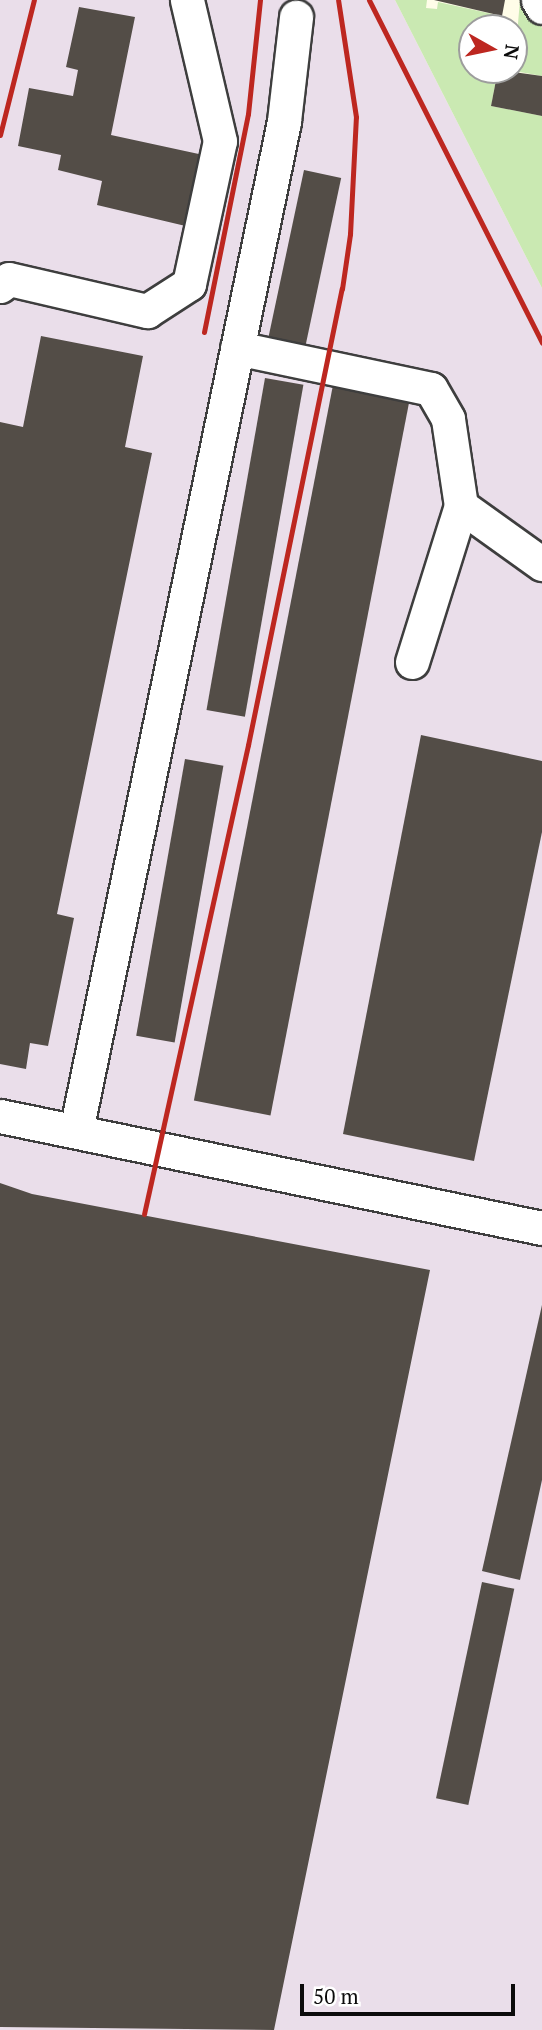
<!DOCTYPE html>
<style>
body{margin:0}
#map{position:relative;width:542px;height:2030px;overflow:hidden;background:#fffde8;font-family:"PT Serif",serif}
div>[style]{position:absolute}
.industrial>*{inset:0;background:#eadeea}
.green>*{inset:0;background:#cae9b2}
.building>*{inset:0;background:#534d47;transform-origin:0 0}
.roads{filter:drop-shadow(2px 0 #3e3e3e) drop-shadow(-2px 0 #3e3e3e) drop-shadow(0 2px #3e3e3e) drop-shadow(0 -2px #3e3e3e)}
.minor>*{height:33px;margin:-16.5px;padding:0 16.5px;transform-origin:16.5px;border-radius:16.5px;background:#fff}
.rail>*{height:5px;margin:-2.5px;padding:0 2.5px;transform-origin:2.5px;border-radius:2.5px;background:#bd2720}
span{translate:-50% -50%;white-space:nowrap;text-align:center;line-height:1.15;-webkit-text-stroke:7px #fff;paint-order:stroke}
.north{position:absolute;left:458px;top:14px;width:70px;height:70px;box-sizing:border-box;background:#fff;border:2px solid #9d9d9d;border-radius:50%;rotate:99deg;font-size:19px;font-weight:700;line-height:28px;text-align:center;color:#0b0b0b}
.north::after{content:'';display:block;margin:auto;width:24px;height:32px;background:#bd2720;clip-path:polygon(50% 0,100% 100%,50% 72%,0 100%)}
.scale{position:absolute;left:300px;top:1984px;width:215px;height:32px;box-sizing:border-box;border:4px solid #0b0b0b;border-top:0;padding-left:9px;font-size:21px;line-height:24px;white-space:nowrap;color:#0b0b0b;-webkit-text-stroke:5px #fff;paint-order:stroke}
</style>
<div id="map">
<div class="industrial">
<i style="clip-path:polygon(0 0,395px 0,542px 288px,542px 2030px,0 2030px)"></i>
</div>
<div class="green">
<i style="clip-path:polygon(395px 0,427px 0,426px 8px,437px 9px,438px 2px,497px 15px,494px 27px,479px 24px,472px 28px,472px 70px,498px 70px,491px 106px,542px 116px,542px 288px)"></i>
<i style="clip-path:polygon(520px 0,527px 0,542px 28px,542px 76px,509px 70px,514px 70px)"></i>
</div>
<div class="building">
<i style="clip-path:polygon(434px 0,505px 0,502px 16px)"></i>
<i style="clip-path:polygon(79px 7px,135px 17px,111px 135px,208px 156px,194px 228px,97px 205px,102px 181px,58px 170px,61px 155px,18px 146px,29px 88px,73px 96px,78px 70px,66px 67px)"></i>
<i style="clip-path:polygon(498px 70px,542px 76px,542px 116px,491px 106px)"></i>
<i style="left:304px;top:170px;width:38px;height:171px;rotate:12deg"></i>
<i style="clip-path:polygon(41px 336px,143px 356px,125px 447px,152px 453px,57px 914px,74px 918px,48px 1046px,30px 1043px,26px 1069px,0 1064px,0 422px,23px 427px)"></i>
<i style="left:265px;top:378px;width:39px;height:337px;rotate:10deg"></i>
<i style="left:333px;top:385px;width:78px;height:729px;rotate:11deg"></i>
<i style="clip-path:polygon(421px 735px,542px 761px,542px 832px,474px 1161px,343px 1134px)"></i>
<i style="left:185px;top:759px;width:39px;height:281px;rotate:10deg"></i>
<i style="clip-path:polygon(0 1183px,32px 1194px,430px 1270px,274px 2030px,0 2027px)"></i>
<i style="clip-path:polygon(542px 1305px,542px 1480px,520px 1580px,482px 1571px)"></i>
<i style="left:482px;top:1582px;width:33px;height:221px;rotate:12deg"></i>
</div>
<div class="roads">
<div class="minor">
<i style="left:538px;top:0;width:8px;rotate:60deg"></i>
<i style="left:0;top:286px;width:11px;rotate:-38deg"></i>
<i style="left:9px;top:279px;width:142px;rotate:13.1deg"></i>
<i style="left:147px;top:311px;width:50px;rotate:-32.7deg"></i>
<i style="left:189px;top:284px;width:146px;rotate:-77.8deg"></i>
<i style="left:220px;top:141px;width:145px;rotate:-103.2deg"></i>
<i style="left:237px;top:348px;width:198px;rotate:11.9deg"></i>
<i style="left:431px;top:389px;width:34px;rotate:60deg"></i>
<i style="left:448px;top:419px;width:88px;rotate:81.5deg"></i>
<i style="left:461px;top:506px;width:100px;rotate:35.6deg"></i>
<i style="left:412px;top:662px;width:164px;rotate:-72.6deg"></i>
<i style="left:0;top:1116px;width:553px;rotate:11.68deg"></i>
<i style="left:76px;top:1131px;width:1031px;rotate:-78.36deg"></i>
<i style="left:284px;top:121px;width:105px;rotate:-83.4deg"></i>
</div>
</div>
<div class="rail">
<i style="left:369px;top:0;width:384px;rotate:63.2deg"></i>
<i style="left:0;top:135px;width:139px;rotate:-75.9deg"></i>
<i style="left:204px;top:332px;width:222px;rotate:-78.6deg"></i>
<i style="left:248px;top:114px;width:115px;rotate:-84deg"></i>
<i style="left:144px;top:1214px;width:480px;rotate:-77.5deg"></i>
<i style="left:248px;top:745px;width:466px;rotate:-78.4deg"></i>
<i style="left:342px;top:289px;width:56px;rotate:-81.7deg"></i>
<i style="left:350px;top:234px;width:117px;rotate:-87.1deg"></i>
<i style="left:356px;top:117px;width:118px;rotate:-98.7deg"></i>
</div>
<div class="north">N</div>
<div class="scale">50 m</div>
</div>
